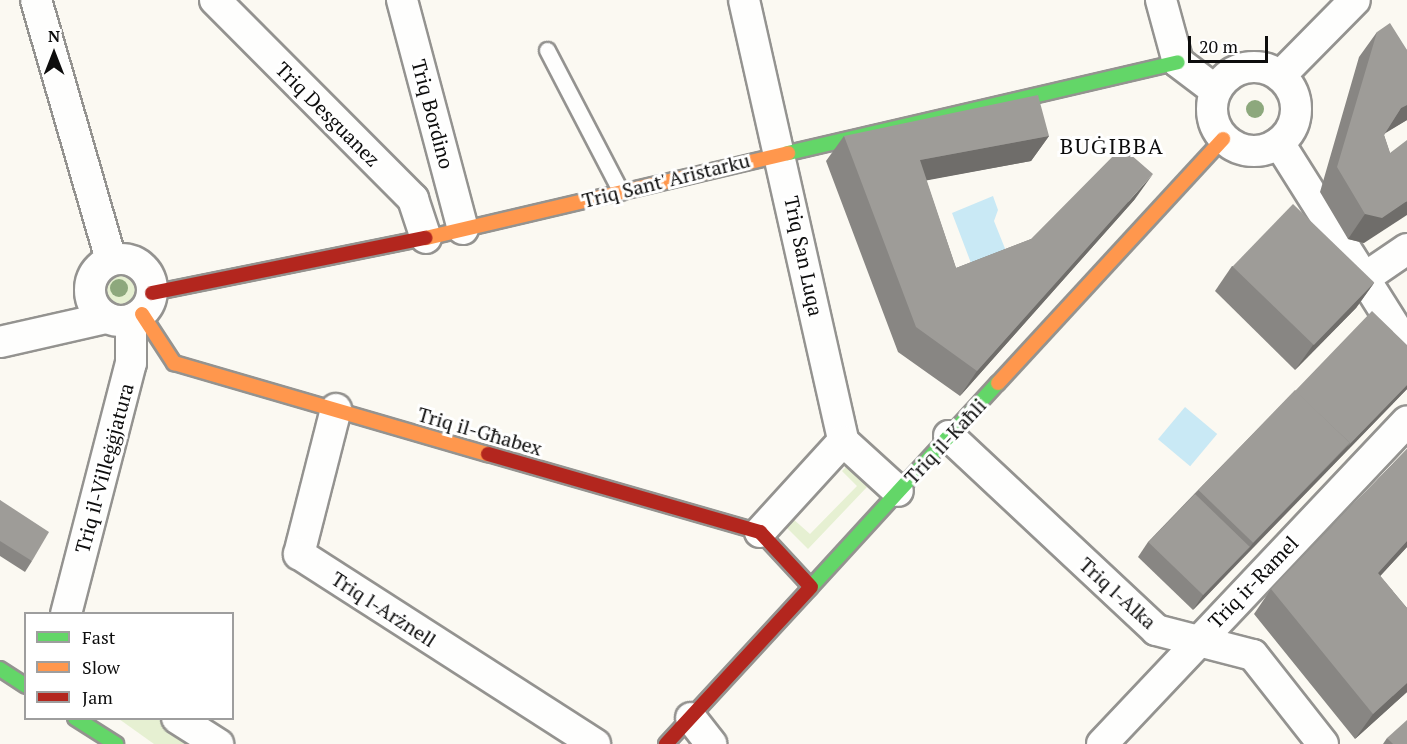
<!DOCTYPE html>
<meta charset="utf-8">
<style>
body{margin:0}
#map{position:relative;width:1407px;height:744px;overflow:hidden;background:#fbf9f2;font-family:"PT Serif",serif}
div>[style]{position:absolute}
.green>*{inset:0;background:#e6f0d2}
.round{border-radius:50%}
.water>*{inset:0;background:#c9e9f5;transform-origin:0 0}
.roads{filter:drop-shadow(2px 0 #949390) drop-shadow(-2px 0 #949390) drop-shadow(0 2px #949390) drop-shadow(0 -2px #949390)}
.lane>*{height:15px;margin:-7.5px;padding:0 7.5px;transform-origin:7.5px;border-radius:7.5px;background:#fefefd}
.street>*{height:30px;margin:-15px;padding:0 15px;transform-origin:15px;border-radius:15px;background:#fefefd}
.street>.ring{margin:-15px;padding:0;box-sizing:content-box;background:none;border:30px solid #fefefd;border-radius:50%}
.fast>*{height:14px;margin:-7px;padding:0 7px;transform-origin:7px;border-radius:7px;background:#63d668}
.slow>*{height:14px;margin:-7px;padding:0 7px;transform-origin:7px;border-radius:7px;background:#ff974d}
.jam>*{height:14px;margin:-7px;padding:0 7px;transform-origin:7px;border-radius:7px;background:#b3261e}
.trees>*{width:18px;height:18px;margin:-9px;border-radius:50%;background:#8da87d}
.wall>*{inset:0;background:#888683}
.shaded-wall>*{inset:0;background:#6f6d6a}
.building>*{inset:0;background:#9e9c98;transform-origin:0 0}
span{translate:-50% -50%;white-space:nowrap;text-align:center;line-height:1.15;-webkit-text-stroke:6px #fff;paint-order:stroke}
.street-label{font-size:20px;color:#0d0d0d}
.quarter-label{font-size:22px;color:#0d0d0d;letter-spacing:1.5px}
.legend{position:absolute;left:24px;top:612px;width:210px;height:108px;box-sizing:border-box;background:#fff;border:2px solid #9e9e9e;margin:0;padding:8px 10px;list-style:none;font-size:18px;color:#0d0d0d}
.legend li{display:flex;align-items:center;gap:12px;height:30px}
.legend b{width:30px;border:2px solid #9e9e9e}
.north{position:absolute;left:24px;top:24px;width:60px;height:60px;-webkit-text-stroke:4px #fff;paint-order:stroke;rotate:0deg;font-size:16px;font-weight:700;line-height:24px;text-align:center;color:#0d0d0d}
.north::after{content:'';display:block;margin:auto;width:21px;height:27px;background:#0d0d0d;clip-path:polygon(50% 0,100% 100%,50% 72%,0 100%)}
.scale{position:absolute;left:1188px;top:36px;width:80px;height:27px;box-sizing:border-box;border:3px solid #0d0d0d;border-top:0;padding-left:8px;font-size:18px;line-height:21px;white-space:nowrap;color:#0d0d0d;-webkit-text-stroke:4px #fff;paint-order:stroke}
</style>
<div id="map">
<div class="green">
<i class="round" style="left:102px;top:272px;width:36px;height:36px"></i>
<i style="clip-path:polygon(846px 467px,867px 487px,808px 549px,785px 526px,792px 518px,810px 534px,857px 486px,842px 471px)"></i>
<i style="clip-path:polygon(119px 719px,159px 719px,200px 744px,154px 744px)"></i>
</div>
<div class="water">
<i style="clip-path:polygon(993px 196px,998px 210px,994px 221px,1006px 251px,971px 263px,952px 213px)"></i>
<i style="left:1185px;top:407px;width:42px;height:42px;rotate:40deg"></i>
</div>
<div class="roads">
<div class="lane">
<i style="left:547px;top:50px;width:160px;rotate:62.5deg"></i>
</div>
<div class="street">
<i style="left:36px;top:0;width:271px;rotate:73.9deg"></i>
<i style="left:215px;top:0;width:281px;rotate:45.1deg"></i>
<i style="left:413px;top:199px;width:41px;rotate:71.6deg"></i>
<i style="left:402px;top:0;width:237px;rotate:75.1deg"></i>
<i style="left:744px;top:0;width:452px;rotate:77.3deg"></i>
<i style="left:843px;top:441px;width:74px;rotate:42.3deg"></i>
<i style="left:1161px;top:0;width:64px;rotate:74.7deg"></i>
<i style="left:1178px;top:62px;width:46px;rotate:37.1deg"></i>
<i class="ring" style="left:1212px;top:67px;width:54px;height:54px"></i>
<i style="left:1281px;top:75px;width:105px;rotate:-45.4deg"></i>
<i style="left:1279px;top:143px;width:240px;rotate:57.8deg"></i>
<i class="ring" style="left:90px;top:259px;width:32px;height:32px"></i>
<i style="left:1363px;top:279px;width:53px;rotate:-34.3deg"></i>
<i style="left:0;top:342px;width:109px;rotate:-12.8deg"></i>
<i style="left:336px;top:409px;width:150px;rotate:104.3deg"></i>
<i style="left:299px;top:554px;width:352px;rotate:32.7deg"></i>
<i style="left:949px;top:436px;width:284px;rotate:43.1deg"></i>
<i style="left:1156px;top:630px;width:100px;rotate:14.5deg"></i>
<i style="left:1253px;top:655px;width:113px;rotate:51.8deg"></i>
<i style="left:760px;top:532px;width:123px;rotate:-47.6deg"></i>
<i style="left:66px;top:614px;width:259px;rotate:-75.5deg"></i>
<i style="left:131px;top:363px;width:43px;rotate:-90deg"></i>
<i style="left:177px;top:718px;width:49px;rotate:32.4deg"></i>
<i style="left:691px;top:718px;width:33px;rotate:52deg"></i>
<i style="left:1102px;top:744px;width:444px;rotate:-46.6deg"></i>
</div>
<div class="fast">
<i style="left:788px;top:153px;width:400px;rotate:-13.1deg"></i>
<i style="left:809px;top:589px;width:280px;rotate:-47.5deg"></i>
<i style="left:0;top:669px;width:31px;rotate:33deg"></i>
<i style="left:75px;top:718px;width:49px;rotate:32.4deg"></i>
</div>
<div class="slow">
<i style="left:426px;top:238px;width:372px;rotate:-13.2deg"></i>
<i style="left:142px;top:314px;width:59px;rotate:56.9deg"></i>
<i style="left:174px;top:363px;width:327px;rotate:16.2deg"></i>
<i style="left:998px;top:383px;width:332px;rotate:-47.3deg"></i>
</div>
<div class="jam">
<i style="left:152px;top:293px;width:279px;rotate:-11.4deg"></i>
<i style="left:488px;top:454px;width:283px;rotate:16deg"></i>
<i style="left:760px;top:532px;width:75px;rotate:47.2deg"></i>
<i style="left:666px;top:744px;width:211px;rotate:-47.3deg"></i>
</div>
</div>
<div class="trees">
<i style="left:1255px;top:109px"></i>
<i style="left:119px;top:288px"></i>
</div>
<div class="wall">
<i style="clip-path:polygon(1377px 32px,1407px 50px,1407px 120px,1386px 132px,1384px 135px,1390px 153px,1364px 243px,1348px 239px,1320px 192px,1359px 57px)"></i>
<i style="clip-path:polygon(844px 136px,1049px 136px,1031px 161px,926px 180px,956px 268px,1135px 199px,960px 396px,898px 352px,826px 161px)"></i>
<i style="clip-path:polygon(1232px 266px,1374px 283px,1356px 308px,1295px 370px,1215px 291px)"></i>
<i style="clip-path:polygon(1407px 345px,1407px 389px,1193px 610px,1138px 557px,1148px 542px,1198px 490px,1295px 391px)"></i>
<i style="clip-path:polygon(1407px 449px,1407px 547px,1380px 576px,1407px 608px,1407px 692px,1355px 739px,1254px 614px,1271px 589px)"></i>
<i style="clip-path:polygon(0 500px,32px 561px,25px 572px,0 556px)"></i>
<i style="clip-path:polygon(1387px 738px,1407px 744px,1383px 744px)"></i>
</div>
<div class="shaded-wall">
<i style="clip-path:polygon(1407px 105px,1407px 120px,1384px 134px,1401px 108px)"></i>
<i style="clip-path:polygon(1049px 136px,1031px 161px,902px 185px,920px 160px)"></i>
<i style="clip-path:polygon(1153px 174px,1135px 199px,960px 396px,977px 371px)"></i>
<i style="clip-path:polygon(1407px 201px,1407px 215px,1364px 243px,1348px 239px,1365px 214px)"></i>
<i style="clip-path:polygon(1374px 283px,1356px 308px,1295px 370px,1313px 345px)"></i>
<i style="clip-path:polygon(1407px 385px,1407px 389px,1239px 562px,1253px 543px)"></i>
<i style="clip-path:polygon(1407px 541px,1407px 547px,1360px 598px,1378px 573px)"></i>
<i style="clip-path:polygon(1250px 547px,1239px 562px,1193px 610px,1203px 595px)"></i>
<i style="clip-path:polygon(1407px 683px,1407px 692px,1355px 739px,1373px 714px)"></i>
</div>
<div class="building">
<i style="clip-path:polygon(1390px 23px,1407px 50px,1407px 105px,1401px 108px,1384px 135px,1390px 153px,1407px 140px,1407px 201px,1382px 218px,1365px 214px,1337px 167px,1377px 32px)"></i>
<i style="clip-path:polygon(1038px 95px,1049px 136px,920px 160px,956px 268px,1031px 239px,1122px 147px,1153px 174px,977px 371px,916px 327px,844px 136px)"></i>
<i style="left:1293px;top:204px;width:113px;height:87px;rotate:44deg"></i>
<i style="clip-path:polygon(1372px 311px,1407px 345px,1407px 385px,1347px 447px,1350px 443px,1295px 391px)"></i>
<i style="left:1295px;top:390px;width:76px;height:139px;rotate:44deg"></i>
<i style="clip-path:polygon(1407px 449px,1407px 541px,1378px 573px,1407px 608px,1407px 683px,1373px 714px,1271px 589px)"></i>
<i style="left:1195px;top:494px;width:76px;height:67px;rotate:44deg"></i>
<i style="clip-path:polygon(0 500px,49px 532px,32px 561px,0 541px)"></i>
<i style="clip-path:polygon(1407px 720px,1407px 744px,1393px 744px,1387px 738px)"></i>
</div>
<div class="street-label">
<span style="left:328px;top:114px;rotate:45deg">Triq Desguanez</span>
<span style="left:433px;top:114px;rotate:75deg">Triq Bordino</span>
<span style="left:666px;top:180px;rotate:-14deg">Triq Sant' Aristarku</span>
<span style="left:804px;top:256px;rotate:78deg">Triq San Luqa</span>
<span style="left:480px;top:431px;rotate:16deg">Triq il-Għabex</span>
<span style="left:945px;top:441px;rotate:-47deg">Triq il-Kaħli</span>
<span style="left:104px;top:468px;rotate:-75deg">Triq il-Villeġġjatura</span>
<span style="left:1253px;top:582px;rotate:-46deg">Triq ir-Ramel</span>
<span style="left:1118px;top:593px;rotate:42deg">Triq l-Alka</span>
<span style="left:384px;top:609px;rotate:33deg">Triq l-Arżnell</span>
</div>
<div class="quarter-label">
<span style="left:1112px;top:146px">BUĠIBBA</span>
</div>
<ul class="legend">
<li><b style="height:8px;background:#63d668"></b>Fast</li>
<li><b style="height:8px;background:#ff974d"></b>Slow</li>
<li><b style="height:8px;background:#b3261e"></b>Jam</li>
</ul>
<div class="north">N</div>
<div class="scale">20 m</div>
</div>
